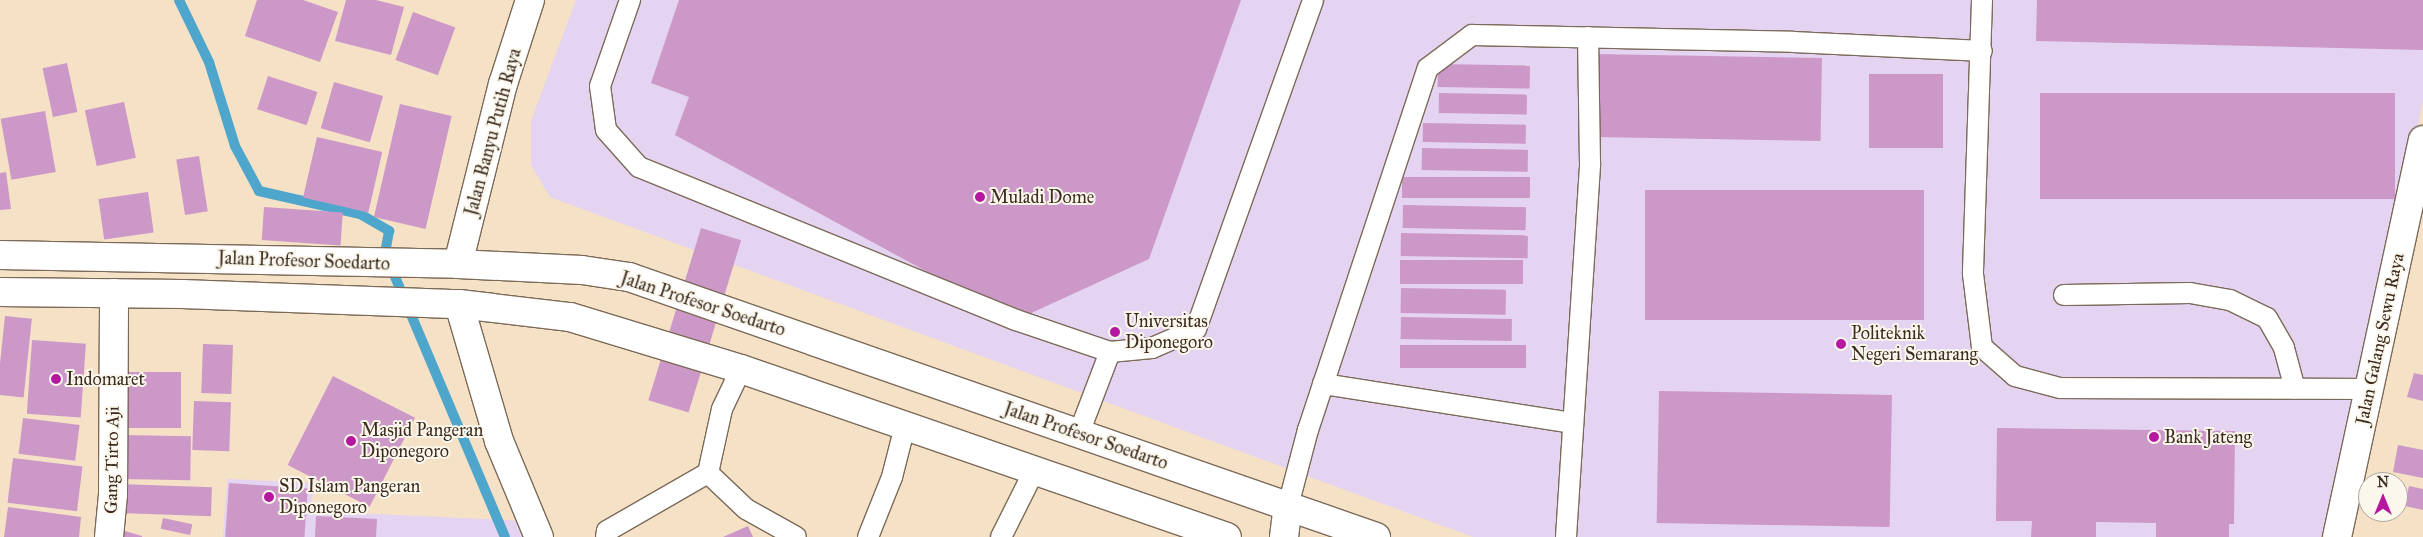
<!DOCTYPE html>
<style>
body{margin:0}
#map{position:relative;width:2423px;height:537px;overflow:hidden;background:#f5e1c6;font-family:"IM FELL Great Primer",serif}
div>[style]{position:absolute}
.built>*{inset:0;background:#e4d3f1}
.stream>*{height:10px;margin:-5px;padding:0 5px;transform-origin:5px;border-radius:5px;background:#4fa6cc}
.building>*{inset:0;background:#cc98c7;transform-origin:0 0}
.roads{filter:drop-shadow(1px 0 #7c6a59) drop-shadow(-1px 0 #7c6a59) drop-shadow(0 1px #7c6a59) drop-shadow(0 -1px #7c6a59)}
.service>*{height:20px;margin:-10px;padding:0 10px;transform-origin:10px;border-radius:10px;background:#fff}
.minor>*{height:28px;margin:-14px;padding:0 14px;transform-origin:14px;border-radius:14px;background:#fff}
.tertiary>*{height:28px;margin:-14px;padding:0 14px;transform-origin:14px;border-radius:14px;background:#fff}
.secondary>*{height:28px;margin:-14px;padding:0 14px;transform-origin:14px;border-radius:14px;background:#fff}
.dots>*{width:14px;height:14px;translate:-50% -50%;box-sizing:border-box;border:2px solid #fbf7ec;border-radius:50%}
span{translate:-50% -50%;white-space:nowrap;text-align:center;line-height:1.15;-webkit-text-stroke:4px #fbf7ec;paint-order:stroke}
.street-label{font-size:18px;color:#3b2a1e}
.poi-label{font-size:18px;color:#3b2a1e}
.left{translate:0 -50%;text-align:left}
.north{position:absolute;left:2358px;top:472px;width:50px;height:50px;box-sizing:border-box;background:#fbf7ec;border:1px solid #aea59a;border-radius:50%;rotate:0deg;font-size:14px;font-weight:700;line-height:20px;text-align:center;color:#3b2a1e}
.north::after{content:'';display:block;margin:auto;width:18px;height:22px;background:#b5179e;clip-path:polygon(50% 0,100% 100%,50% 72%,0 100%)}
</style>
<div id="map">
<div class="built">
<i style="clip-path:polygon(576px 0,2423px 0,2423px 101px,2398px 221px,2321px 537px,1473px 537px,550px 197px,531px 165px,531px 121px)"></i>
<i style="clip-path:polygon(227px 479px,313px 483px,312px 511px,525px 521px,532px 537px,223px 537px)"></i>
</div>
<div class="stream">
<i style="left:179px;top:0;width:69px;rotate:64.2deg"></i>
<i style="left:209px;top:62px;width:88px;rotate:72.8deg"></i>
<i style="left:235px;top:146px;width:51px;rotate:61.9deg"></i>
<i style="left:259px;top:191px;width:104px;rotate:12.8deg"></i>
<i style="left:360px;top:214px;width:34px;rotate:30deg"></i>
<i style="left:389px;top:231px;width:22px;rotate:100deg"></i>
<i style="left:385px;top:253px;width:308px;rotate:67.1deg"></i>
</div>
<div class="building">
<i style="clip-path:polygon(257px 0,303px 0,338px 12px,320px 62px,245px 36px)"></i>
<i style="clip-path:polygon(346px 0,376px 0,404px 7px,391px 55px,335px 41px)"></i>
<i style="clip-path:polygon(679px 0,1241px 0,1149px 259px,1016px 320px,675px 135px,689px 97px,651px 83px)"></i>
<i style="clip-path:polygon(2037px 0,2423px 0,2423px 50px,2036px 41px)"></i>
<i style="left:413px;top:12px;width:45px;height:51px;rotate:20deg"></i>
<i style="left:1595px;top:54px;width:227px;height:83px;rotate:1deg"></i>
<i style="left:67px;top:63px;width:50px;height:25px;rotate:78deg"></i>
<i style="left:1438px;top:64px;width:92px;height:23px;rotate:1deg"></i>
<i style="left:1869px;top:74px;width:74px;height:74px"></i>
<i style="left:268px;top:76px;width:52px;height:35px;rotate:18deg"></i>
<i style="left:334px;top:82px;width:51px;height:48px;rotate:16deg"></i>
<i style="left:1439px;top:93px;width:88px;height:20px;rotate:1deg"></i>
<i style="left:2040px;top:93px;width:355px;height:106px"></i>
<i style="left:124px;top:102px;width:57px;height:40px;rotate:78deg"></i>
<i style="left:400px;top:104px;width:53px;height:116px;rotate:13deg"></i>
<i style="left:45px;top:111px;width:62px;height:45px;rotate:80deg"></i>
<i style="left:1423px;top:123px;width:103px;height:19px;rotate:1deg"></i>
<i style="left:317px;top:137px;width:67px;height:62px;rotate:13deg"></i>
<i style="left:1422px;top:148px;width:106px;height:22px;rotate:1deg"></i>
<i style="left:199px;top:156px;width:56px;height:23px;rotate:81deg"></i>
<i style="clip-path:polygon(6px 172px,11px 209px,0 210px,0 173px)"></i>
<i style="left:1402px;top:177px;width:128px;height:21px"></i>
<i style="left:1645px;top:190px;width:279px;height:130px"></i>
<i style="left:148px;top:192px;width:41px;height:50px;rotate:82deg"></i>
<i style="left:1403px;top:205px;width:123px;height:23px;rotate:1deg"></i>
<i style="left:264px;top:207px;width:79px;height:33px;rotate:4deg"></i>
<i style="left:701px;top:228px;width:42px;height:180px;rotate:17deg"></i>
<i style="left:1401px;top:233px;width:127px;height:23px;rotate:1deg"></i>
<i style="left:1400px;top:260px;width:123px;height:24px"></i>
<i style="left:1401px;top:288px;width:105px;height:25px;rotate:1deg"></i>
<i style="left:5px;top:316px;width:27px;height:79px;rotate:6deg"></i>
<i style="left:1401px;top:317px;width:111px;height:22px;rotate:1deg"></i>
<i style="left:32px;top:340px;width:54px;height:74px;rotate:4deg"></i>
<i style="left:203px;top:344px;width:30px;height:49px;rotate:2deg"></i>
<i style="left:1400px;top:345px;width:126px;height:23px"></i>
<i style="left:121px;top:372px;width:60px;height:56px"></i>
<i style="clip-path:polygon(2414px 373px,2423px 375px,2423px 401px,2407px 397px)"></i>
<i style="left:333px;top:376px;width:92px;height:100px;rotate:27deg"></i>
<i style="left:1659px;top:391px;width:233px;height:132px;rotate:1deg"></i>
<i style="left:194px;top:401px;width:37px;height:49px;rotate:2deg"></i>
<i style="left:23px;top:418px;width:57px;height:36px;rotate:7deg"></i>
<i style="clip-path:polygon(1997px 428px,2235px 431px,2234px 524px,2229px 524px,2229px 537px,2156px 537px,2156px 523px,2096px 522px,2096px 537px,2031px 537px,2032px 521px,1996px 521px)"></i>
<i style="left:122px;top:435px;width:69px;height:44px;rotate:1deg"></i>
<i style="clip-path:polygon(2398px 445px,2423px 450px,2423px 478px,2393px 472px)"></i>
<i style="left:13px;top:458px;width:70px;height:45px;rotate:7deg"></i>
<i style="left:229px;top:483px;width:79px;height:54px;rotate:4deg"></i>
<i style="left:120px;top:484px;width:92px;height:29px;rotate:2deg"></i>
<i style="clip-path:polygon(2409px 486px,2423px 489px,2423px 510px,2405px 506px)"></i>
<i style="clip-path:polygon(8px 507px,81px 517px,79px 537px,4px 537px)"></i>
<i style="clip-path:polygon(316px 516px,377px 519px,376px 537px,315px 537px)"></i>
<i style="left:163px;top:518px;width:30px;height:11px;rotate:12deg"></i>
<i style="clip-path:polygon(748px 526px,753px 537px,723px 537px)"></i>
<i style="clip-path:polygon(125px 531px,142px 536px,142px 537px,123px 537px)"></i>
</div>
<div class="roads">
<div class="service">
<i style="left:630px;top:0;width:91px;rotate:109.2deg"></i>
<i style="left:600px;top:86px;width:44px;rotate:82.2deg"></i>
<i style="left:606px;top:130px;width:50px;rotate:48.3deg"></i>
<i style="left:639px;top:167px;width:407px;rotate:22.1deg"></i>
<i style="left:1016px;top:320px;width:99px;rotate:18.8deg"></i>
<i style="left:1110px;top:352px;width:42px;rotate:-5.4deg"></i>
<i style="left:1152px;top:348px;width:48px;rotate:-23.4deg"></i>
<i style="left:1196px;top:329px;width:349px;rotate:-70.4deg"></i>
<i style="left:1982px;top:0;width:274px;rotate:91.9deg"></i>
<i style="left:1973px;top:274px;width:74px;rotate:83deg"></i>
<i style="left:1982px;top:347px;width:44px;rotate:41.3deg"></i>
<i style="left:2015px;top:376px;width:47px;rotate:14.9deg"></i>
<i style="left:2060px;top:388px;width:310px;rotate:0.2deg"></i>
<i style="left:2064px;top:295px;width:126px;rotate:-0.9deg"></i>
<i style="left:2190px;top:293px;width:41px;rotate:9.9deg"></i>
<i style="left:2230px;top:300px;width:41px;rotate:25.9deg"></i>
<i style="left:2267px;top:318px;width:34px;rotate:60deg"></i>
<i style="left:2284px;top:348px;width:42px;rotate:75deg"></i>
<i style="left:741px;top:369px;width:44px;rotate:115.4deg"></i>
<i style="left:722px;top:409px;width:66px;rotate:102.3deg"></i>
<i style="left:708px;top:473px;width:52px;rotate:43.5deg"></i>
<i style="left:746px;top:509px;width:57px;rotate:29.2deg"></i>
<i style="left:1323px;top:384px;width:253px;rotate:8.9deg"></i>
<i style="left:1079px;top:433px;width:87px;rotate:-69.1deg"></i>
<i style="left:1288px;top:506px;width:79px;rotate:-75.3deg"></i>
<i style="left:1308px;top:430px;width:381px;rotate:-71.7deg"></i>
<i style="left:1428px;top:68px;width:55px;rotate:-36.9deg"></i>
<i style="left:1472px;top:35px;width:321px;rotate:1.2deg"></i>
<i style="left:1793px;top:42px;width:189px;rotate:2.7deg"></i>
<i style="left:606px;top:537px;width:6px;rotate:-81deg"></i>
<i style="left:607px;top:531px;width:116px;rotate:-29.9deg"></i>
<i style="left:868px;top:537px;width:65px;rotate:-68.2deg"></i>
<i style="left:892px;top:477px;width:53px;rotate:-75.7deg"></i>
<i style="left:1001px;top:537px;width:74px;rotate:-63.4deg"></i>
<i style="left:1566px;top:537px;width:375px;rotate:-86.3deg"></i>
<i style="left:1590px;top:163px;width:126px;rotate:-90.9deg"></i>
</div>
<div class="minor">
<i style="left:109px;top:537px;width:42px;rotate:-84.6deg"></i>
<i style="left:113px;top:495px;width:202px;rotate:-89.7deg"></i>
<i style="left:1284px;top:537px;width:31px;rotate:-83deg"></i>
<i style="left:2337px;top:537px;width:406px;rotate:-77.8deg"></i>
</div>
<div class="tertiary">
<i style="left:458px;top:264px;width:186px;rotate:-76deg"></i>
<i style="left:503px;top:84px;width:88px;rotate:-72.2deg"></i>
<i style="left:459px;top:304px;width:143px;rotate:73.7deg"></i>
<i style="left:499px;top:441px;width:104px;rotate:67.4deg"></i>
</div>
<div class="secondary">
<i style="left:0;top:255px;width:458px;rotate:1.1deg"></i>
<i style="left:458px;top:264px;width:124px;rotate:2.8deg"></i>
<i style="left:582px;top:270px;width:48px;rotate:8.5deg"></i>
<i style="left:629px;top:277px;width:791px;rotate:19.19deg"></i>
<i style="left:0;top:292px;width:182px;rotate:0.6deg"></i>
<i style="left:182px;top:294px;width:277px;rotate:2.1deg"></i>
<i style="left:459px;top:304px;width:112px;rotate:6.7deg"></i>
<i style="left:570px;top:317px;width:179px;rotate:16.9deg"></i>
<i style="left:741px;top:369px;width:514px;rotate:19.07deg"></i>
</div>
</div>
<div class="dots">
<i style="left:980px;top:197px;background:#b5179e"></i>
<i style="left:1115px;top:332px;background:#b5179e"></i>
<i style="left:1841px;top:344px;background:#b5179e"></i>
<i style="left:56px;top:379px;background:#b5179e"></i>
<i style="left:2154px;top:437px;background:#b5179e"></i>
<i style="left:351px;top:441px;background:#b5179e"></i>
<i style="left:269px;top:497px;background:#b5179e"></i>
</div>
<div class="street-label">
<span style="left:493px;top:132px;rotate:-75deg">Jalan Banyu Putih Raya</span>
<span style="left:304px;top:261px;rotate:2deg">Jalan Profesor Soedarto</span>
<span style="left:703px;top:304px;rotate:18deg">Jalan Profesor Soedarto</span>
<span style="left:2380px;top:339px;rotate:-78deg">Jalan Galang Sewu Raya</span>
<span style="left:1086px;top:436px;rotate:19deg">Jalan Profesor Soedarto</span>
<span style="left:112px;top:460px;rotate:-89deg">Gang Tirto Aji</span>
</div>
<div class="poi-label">
<span class="left" style="left:990px;top:197px">Muladi Dome</span>
<span class="left" style="left:1125px;top:332px">Universitas<br>Diponegoro</span>
<span class="left" style="left:1851px;top:344px">Politeknik<br>Negeri Semarang</span>
<span class="left" style="left:66px;top:379px">Indomaret</span>
<span class="left" style="left:361px;top:441px">Masjid Pangeran<br>Diponegoro</span>
<span class="left" style="left:2164px;top:437px">Bank Jateng</span>
<span class="left" style="left:279px;top:497px">SD Islam Pangeran<br>Diponegoro</span>
</div>
<div class="north">N</div>
</div>
